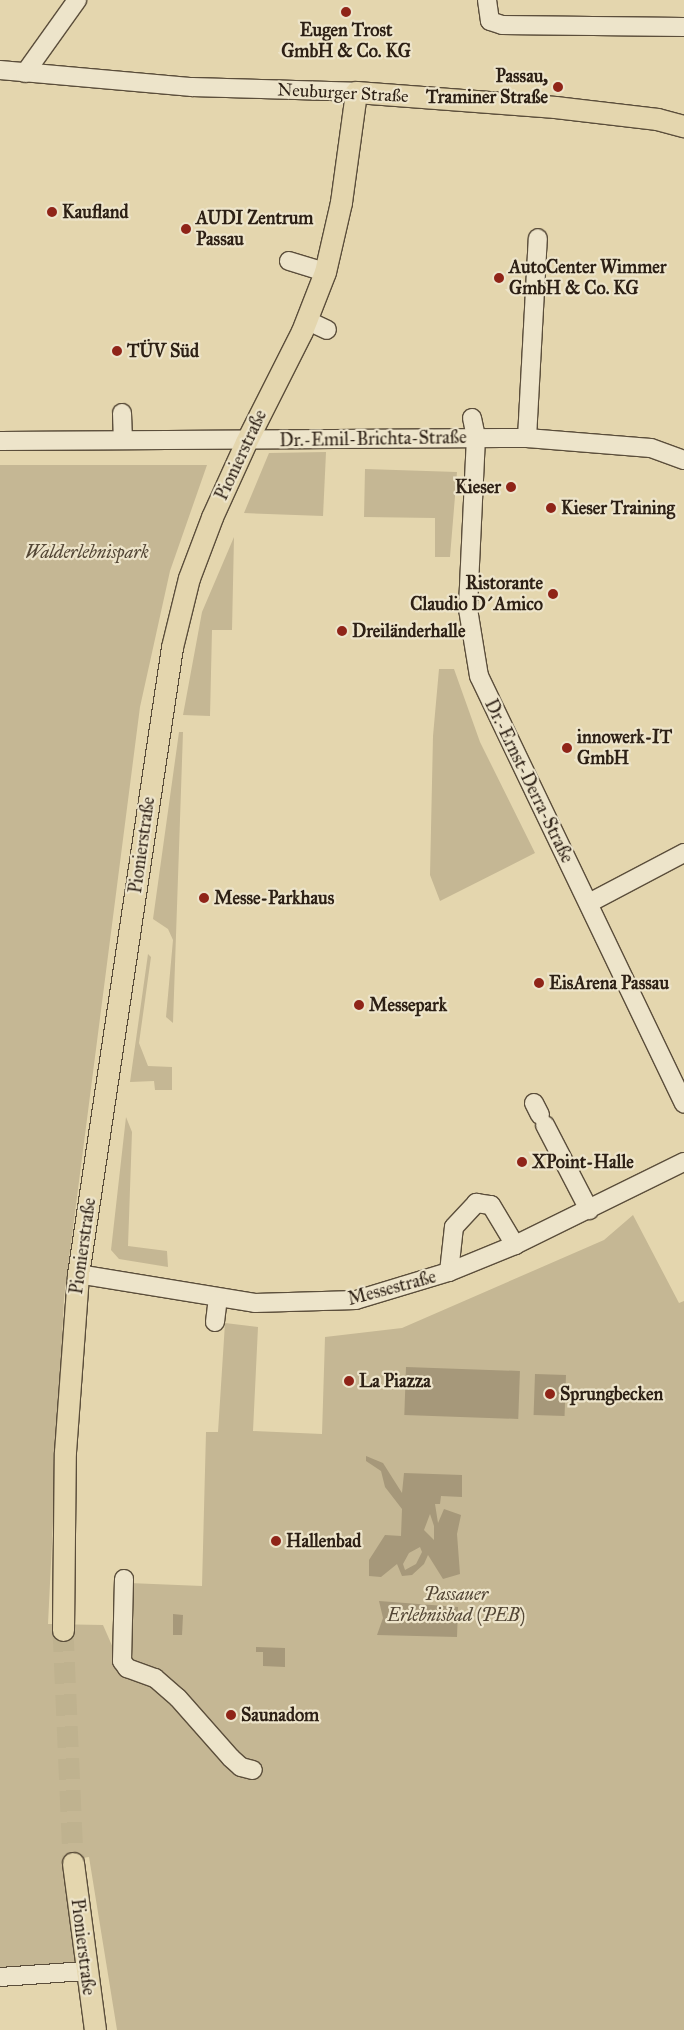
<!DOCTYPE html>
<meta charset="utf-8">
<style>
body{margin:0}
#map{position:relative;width:684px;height:2030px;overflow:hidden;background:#e4d6ae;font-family:"IM FELL Great Primer",serif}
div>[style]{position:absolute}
.green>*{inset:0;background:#c5b794}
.water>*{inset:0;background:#a6987a;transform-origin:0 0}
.major-tunnel>*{height:21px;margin-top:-10.5px;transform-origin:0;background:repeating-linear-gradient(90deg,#bfb28f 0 21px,transparent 0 32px)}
.roads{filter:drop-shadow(1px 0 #5b4e3b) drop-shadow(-1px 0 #5b4e3b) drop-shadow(0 1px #5b4e3b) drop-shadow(0 -1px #5b4e3b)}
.minor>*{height:18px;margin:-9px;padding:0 9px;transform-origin:9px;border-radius:9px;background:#ede4ca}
.major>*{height:21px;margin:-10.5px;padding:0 10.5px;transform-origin:10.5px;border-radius:10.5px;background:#e4d6ae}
.dots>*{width:14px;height:14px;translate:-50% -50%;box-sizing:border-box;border:2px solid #ede4ca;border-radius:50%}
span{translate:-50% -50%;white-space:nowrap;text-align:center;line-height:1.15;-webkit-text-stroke:4.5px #ede4ca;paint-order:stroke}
.poi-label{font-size:18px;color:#2d2015;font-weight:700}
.right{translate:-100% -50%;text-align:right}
.left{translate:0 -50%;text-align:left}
.street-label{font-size:18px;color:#2d2015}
.park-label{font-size:18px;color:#534635;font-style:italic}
</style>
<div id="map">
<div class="green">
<i style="clip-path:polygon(326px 452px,323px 516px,244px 513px,269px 453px)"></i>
<i style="clip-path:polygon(0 465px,207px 465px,170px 571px,140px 707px,64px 1298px,48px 1624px,103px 1625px,117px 1657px,129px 1583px,202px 1586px,206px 1432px,218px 1432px,225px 1323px,258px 1327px,253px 1431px,322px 1434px,325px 1337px,402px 1328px,604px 1240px,633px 1215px,679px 1303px,684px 1301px,684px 2030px,117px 2030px,89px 1857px,62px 1861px,83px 1972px,0 1977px)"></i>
<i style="clip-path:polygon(365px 469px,457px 472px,450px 557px,435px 557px,435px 518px,364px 517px)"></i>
<i style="clip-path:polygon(234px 537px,232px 630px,212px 630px,210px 716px,183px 715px,202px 612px)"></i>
<i style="clip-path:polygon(439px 669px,454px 669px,480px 742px,535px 853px,440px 901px,430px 875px,433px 736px)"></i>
<i style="clip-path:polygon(179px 732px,183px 732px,173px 1023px,166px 1017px,173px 940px,168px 929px,153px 919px)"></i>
<i style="clip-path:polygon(148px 954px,151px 957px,139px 1043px,148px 1066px,172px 1067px,172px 1090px,155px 1090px,154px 1081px,130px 1082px)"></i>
<i style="clip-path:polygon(126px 1117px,132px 1132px,128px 1246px,167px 1251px,168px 1267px,119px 1259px,111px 1250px)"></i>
</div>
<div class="water">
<i style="left:406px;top:1367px;width:114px;height:48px;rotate:2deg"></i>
<i style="left:535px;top:1374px;width:31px;height:41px;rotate:2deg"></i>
<i style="clip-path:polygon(evenodd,366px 1456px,383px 1463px,402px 1493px,404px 1473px,462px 1475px,462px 1497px,441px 1496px,440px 1504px,435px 1504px,438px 1523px,444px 1509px,461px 1515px,457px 1534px,460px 1574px,443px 1579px,428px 1555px,424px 1564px,412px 1575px,402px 1576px,397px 1564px,381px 1577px,369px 1576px,369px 1560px,385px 1535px,401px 1536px,402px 1509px,385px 1487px,381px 1471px,366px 1461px,366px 1456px,430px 1514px,434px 1526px,434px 1540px,424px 1530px,430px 1514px,366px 1456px,420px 1547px,422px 1552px,416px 1564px,405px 1570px,403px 1564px,409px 1553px,420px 1547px)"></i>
<i style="clip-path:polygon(379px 1601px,458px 1607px,457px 1637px,377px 1635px,383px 1618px)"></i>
<i style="clip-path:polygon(173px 1614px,183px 1615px,182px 1635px,173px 1635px)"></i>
<i style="clip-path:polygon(256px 1647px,285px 1648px,285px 1667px,263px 1666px,263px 1652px,256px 1652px)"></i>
</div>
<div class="major-tunnel">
<i style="left:63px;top:1630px;width:233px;rotate:87.5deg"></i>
</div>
<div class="roads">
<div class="minor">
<i style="left:487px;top:0;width:21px;rotate:82deg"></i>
<i style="left:490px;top:21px;width:13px;rotate:18deg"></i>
<i style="left:502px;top:25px;width:182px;rotate:0.6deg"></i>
<i style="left:0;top:70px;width:193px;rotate:5.1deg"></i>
<i style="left:192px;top:87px;width:164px;rotate:1.7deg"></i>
<i style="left:25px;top:73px;width:90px;rotate:-54.5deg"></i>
<i style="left:289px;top:261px;width:38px;rotate:17deg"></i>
<i style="left:306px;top:320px;width:23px;rotate:25deg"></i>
<i style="left:122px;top:413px;width:25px;rotate:88deg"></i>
<i style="left:472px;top:418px;width:19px;rotate:78deg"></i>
<i style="left:476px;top:437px;width:172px;rotate:92.7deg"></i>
<i style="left:468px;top:609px;width:68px;rotate:80.7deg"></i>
<i style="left:479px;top:676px;width:474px;rotate:64.4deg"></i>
<i style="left:527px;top:438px;width:200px;rotate:-86.9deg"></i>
<i style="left:0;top:441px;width:527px;rotate:-0.33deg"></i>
<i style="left:527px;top:438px;width:124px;rotate:4.6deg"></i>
<i style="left:651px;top:448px;width:35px;rotate:20deg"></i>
<i style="left:589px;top:903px;width:107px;rotate:-27.8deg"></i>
<i style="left:534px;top:1103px;width:13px;rotate:63deg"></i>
<i style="left:545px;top:1125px;width:96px;rotate:62.6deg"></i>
<i style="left:449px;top:1272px;width:45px;rotate:-83.7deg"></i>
<i style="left:454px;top:1227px;width:33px;rotate:-47deg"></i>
<i style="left:476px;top:1203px;width:15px;rotate:8deg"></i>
<i style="left:491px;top:1205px;width:47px;rotate:59deg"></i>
<i style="left:78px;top:1274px;width:179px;rotate:9.3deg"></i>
<i style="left:255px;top:1303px;width:101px;rotate:-1.7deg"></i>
<i style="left:356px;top:1300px;width:97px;rotate:-16.8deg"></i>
<i style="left:449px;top:1272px;width:71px;rotate:-22.2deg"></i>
<i style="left:515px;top:1245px;width:188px;rotate:-26.2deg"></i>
<i style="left:215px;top:1322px;width:23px;rotate:-83deg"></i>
<i style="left:124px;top:1579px;width:82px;rotate:91.4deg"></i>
<i style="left:122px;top:1661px;width:9px;rotate:54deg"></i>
<i style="left:127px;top:1668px;width:30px;rotate:20deg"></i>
<i style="left:155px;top:1678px;width:30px;rotate:41deg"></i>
<i style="left:178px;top:1698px;width:80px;rotate:48.5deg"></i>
<i style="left:231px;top:1758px;width:13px;rotate:42deg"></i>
<i style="left:241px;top:1767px;width:12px;rotate:14deg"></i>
<i style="left:0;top:1977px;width:85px;rotate:-4deg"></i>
</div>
<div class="major">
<i style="left:63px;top:1630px;width:178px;rotate:-89.4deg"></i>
<i style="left:65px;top:1452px;width:178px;rotate:-85.8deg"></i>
<i style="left:78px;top:1274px;width:634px;rotate:-81.47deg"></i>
<i style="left:172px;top:647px;width:71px;rotate:-76.2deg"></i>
<i style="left:189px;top:578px;width:65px;rotate:-69.3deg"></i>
<i style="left:212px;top:517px;width:82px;rotate:-65.6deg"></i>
<i style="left:246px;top:442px;width:124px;rotate:-63.2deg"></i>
<i style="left:302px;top:331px;width:63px;rotate:-68.7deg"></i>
<i style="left:325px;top:272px;width:72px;rotate:-77.1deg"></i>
<i style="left:341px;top:202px;width:111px;rotate:-82.2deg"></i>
<i style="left:356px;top:92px;width:200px;rotate:4.3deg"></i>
<i style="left:555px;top:107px;width:103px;rotate:6.7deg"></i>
<i style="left:657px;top:119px;width:28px;rotate:15deg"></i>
<i style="left:73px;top:1863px;width:168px;rotate:82.5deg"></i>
</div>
</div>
<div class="dots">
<i style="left:346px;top:12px;background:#8f2418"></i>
<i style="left:558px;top:87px;background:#8f2418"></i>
<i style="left:52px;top:212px;background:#8f2418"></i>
<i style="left:186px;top:229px;background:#8f2418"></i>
<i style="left:499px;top:278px;background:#8f2418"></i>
<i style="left:117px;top:351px;background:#8f2418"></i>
<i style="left:511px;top:487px;background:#8f2418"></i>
<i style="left:551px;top:508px;background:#8f2418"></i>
<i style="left:553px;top:594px;background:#8f2418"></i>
<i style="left:342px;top:631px;background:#8f2418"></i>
<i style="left:567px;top:748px;background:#8f2418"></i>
<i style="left:204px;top:898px;background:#8f2418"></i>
<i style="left:539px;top:983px;background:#8f2418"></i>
<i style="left:359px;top:1005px;background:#8f2418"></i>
<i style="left:522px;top:1162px;background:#8f2418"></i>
<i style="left:349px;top:1381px;background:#8f2418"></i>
<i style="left:550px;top:1394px;background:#8f2418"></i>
<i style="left:276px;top:1541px;background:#8f2418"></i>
<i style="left:231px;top:1715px;background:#8f2418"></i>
</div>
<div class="poi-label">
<span style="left:346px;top:41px">Eugen Trost<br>GmbH &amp; Co. KG</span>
<span class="right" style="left:548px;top:87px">Passau,<br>Traminer Straße</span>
<span class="left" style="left:62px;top:212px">Kaufland</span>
<span class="left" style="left:196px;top:229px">AUDI Zentrum<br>Passau</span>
<span class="left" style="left:509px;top:278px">AutoCenter Wimmer<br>GmbH &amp; Co. KG</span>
<span class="left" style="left:127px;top:351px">TÜV Süd</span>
<span class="right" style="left:501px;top:487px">Kieser</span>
<span class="left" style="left:561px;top:508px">Kieser Training</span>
<span class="right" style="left:543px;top:594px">Ristorante<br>Claudio D´Amico</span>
<span class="left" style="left:352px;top:631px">Dreiländerhalle</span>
<span class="left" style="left:577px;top:748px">innowerk-IT<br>GmbH</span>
<span class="left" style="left:214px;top:898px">Messe-Parkhaus</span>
<span class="left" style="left:549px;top:983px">EisArena Passau</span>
<span class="left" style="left:369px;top:1005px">Messepark</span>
<span class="left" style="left:532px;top:1162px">XPoint-Halle</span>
<span class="left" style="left:359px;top:1381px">La Piazza</span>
<span class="left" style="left:560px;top:1394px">Sprungbecken</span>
<span class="left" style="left:286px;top:1541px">Hallenbad</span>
<span class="left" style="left:241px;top:1715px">Saunadom</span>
</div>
<div class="street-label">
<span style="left:343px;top:93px;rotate:3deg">Neuburger Straße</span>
<span style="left:373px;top:439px;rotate:-1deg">Dr.-Emil-Brichta-Straße</span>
<span style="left:241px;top:455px;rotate:-65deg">Pionierstraße</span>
<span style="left:529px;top:781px;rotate:64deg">Dr.-Ernst-Derra-Straße</span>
<span style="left:142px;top:845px;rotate:-82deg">Pionierstraße</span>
<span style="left:83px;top:1246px;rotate:-82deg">Pionierstraße</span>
<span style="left:392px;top:1288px;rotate:-15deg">Messestraße</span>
<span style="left:83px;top:1947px;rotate:83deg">Pionierstraße</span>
</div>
<div class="park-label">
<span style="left:87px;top:552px">Walderlebnispark</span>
<span style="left:456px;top:1605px">Passauer<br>Erlebnisbad (PEB)</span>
</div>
</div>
